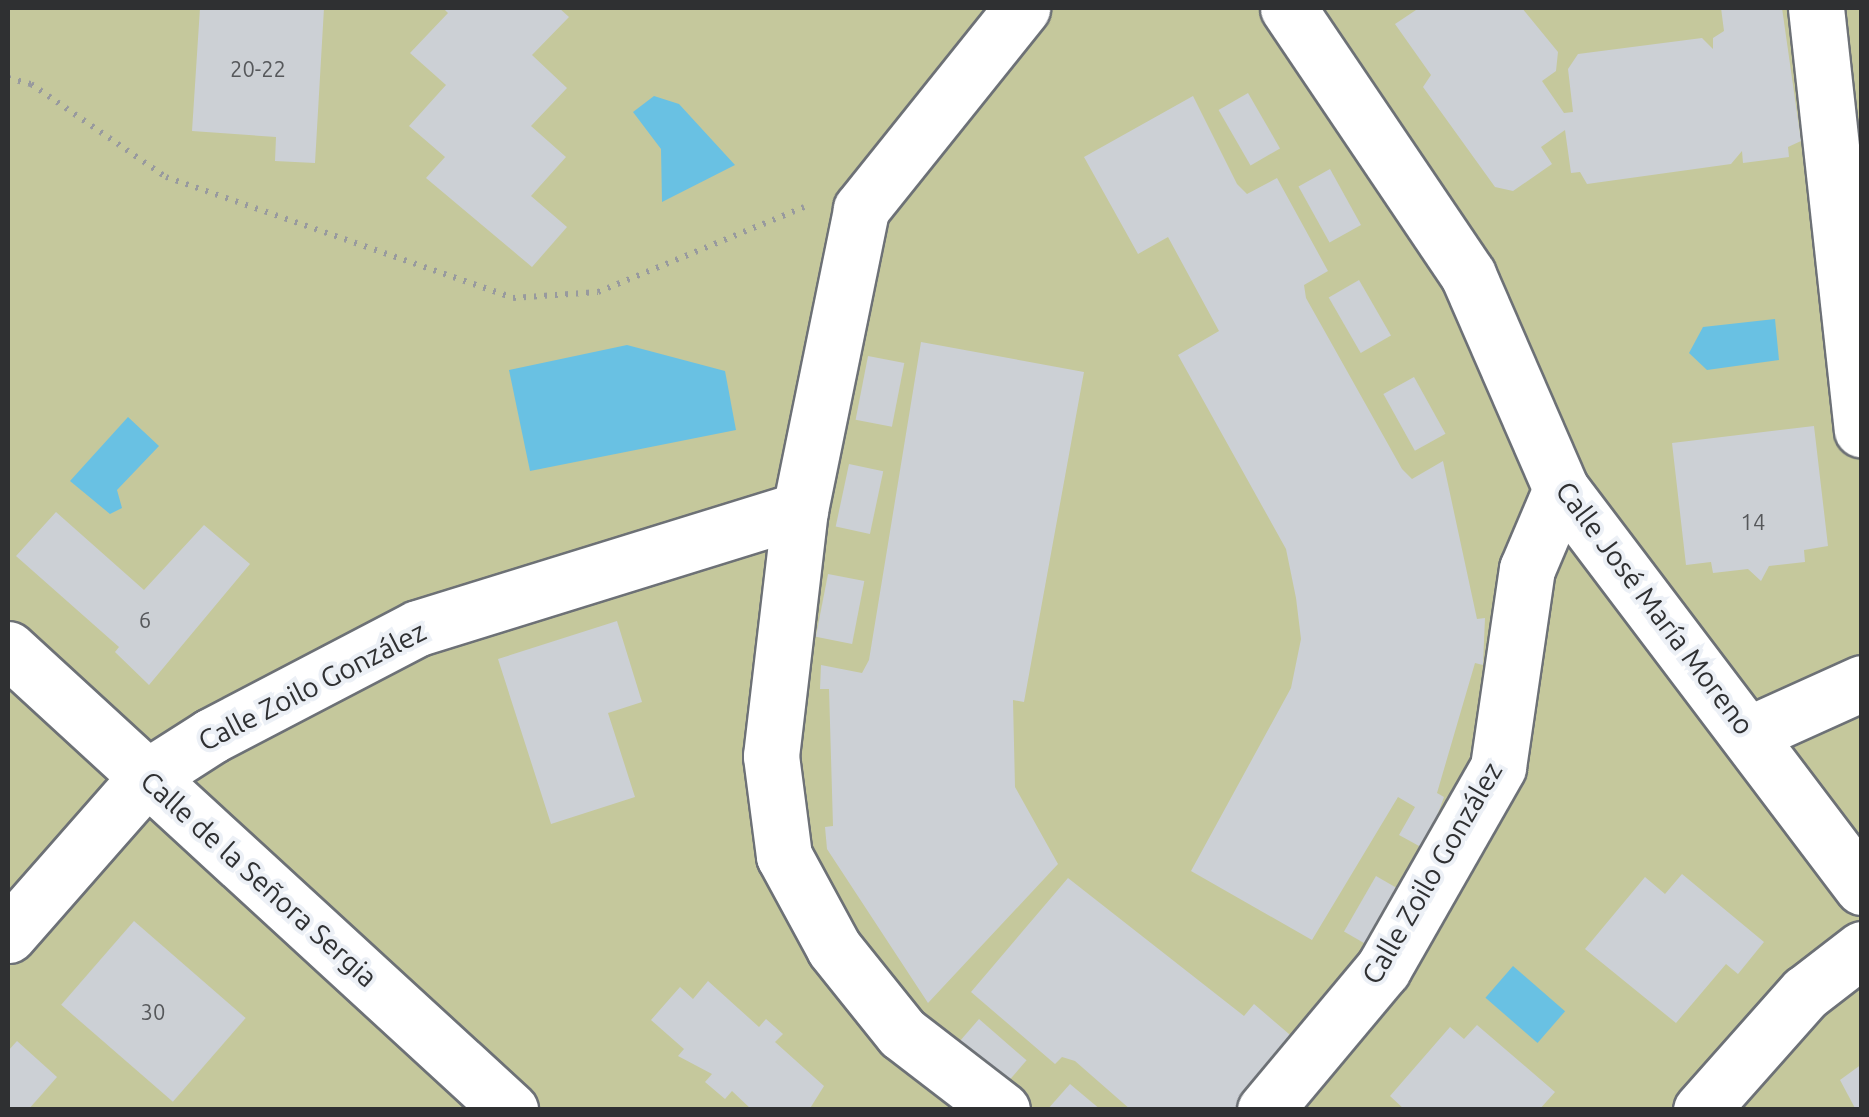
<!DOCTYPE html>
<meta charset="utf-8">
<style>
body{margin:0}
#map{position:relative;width:1869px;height:1117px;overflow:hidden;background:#ecf0f6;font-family:Ubuntu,sans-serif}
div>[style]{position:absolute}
.green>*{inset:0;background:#c5c89c;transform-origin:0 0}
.water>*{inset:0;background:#69c1e3;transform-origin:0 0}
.building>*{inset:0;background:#ccd0d5;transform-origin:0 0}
.path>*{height:6px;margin-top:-3px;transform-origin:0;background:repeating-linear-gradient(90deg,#989a9e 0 2.5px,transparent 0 10.5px)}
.roads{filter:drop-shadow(2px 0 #6d7176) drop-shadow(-2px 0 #6d7176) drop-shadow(0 2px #6d7176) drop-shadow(0 -2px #6d7176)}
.minor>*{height:55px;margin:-27.5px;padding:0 27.5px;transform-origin:27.5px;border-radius:27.5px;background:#fff}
span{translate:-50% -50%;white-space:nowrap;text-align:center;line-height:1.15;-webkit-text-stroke:8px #ecf0f6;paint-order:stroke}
.number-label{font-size:22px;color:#56585b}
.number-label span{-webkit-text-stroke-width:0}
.street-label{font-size:28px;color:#2f3032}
.frame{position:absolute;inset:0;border:10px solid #2f3032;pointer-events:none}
</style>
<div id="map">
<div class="green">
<i style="left:8px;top:8px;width:1853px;height:1101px"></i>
</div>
<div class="water">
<i style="clip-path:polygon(654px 96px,679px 104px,735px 165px,662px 202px,661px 149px,633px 112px)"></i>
<i style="clip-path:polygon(1775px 319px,1779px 360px,1707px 370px,1689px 353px,1703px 327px)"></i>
<i style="clip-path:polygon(627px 345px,725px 371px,736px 430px,530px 471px,509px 370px)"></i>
<i style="clip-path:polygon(128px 417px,159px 446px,117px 490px,122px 508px,110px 514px,70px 481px)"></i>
<i style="left:1513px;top:966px;width:69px;height:42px;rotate:41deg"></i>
</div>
<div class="building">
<i style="clip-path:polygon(200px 8px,324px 8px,315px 163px,275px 161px,276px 137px,192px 131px)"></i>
<i style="clip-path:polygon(443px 8px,559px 8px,569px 17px,532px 55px,567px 88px,531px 126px,566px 157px,531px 196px,567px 227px,532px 267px,426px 178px,445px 157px,409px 126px,446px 85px,410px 53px,448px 13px)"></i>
<i style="clip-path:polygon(1419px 8px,1522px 8px,1558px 52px,1556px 71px,1542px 81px,1564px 113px,1573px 112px,1568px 69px,1578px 54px,1702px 38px,1713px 49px,1713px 38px,1724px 31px,1721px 8px,1782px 8px,1801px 141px,1788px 147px,1789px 157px,1743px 163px,1742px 151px,1731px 164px,1587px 184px,1580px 172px,1571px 173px,1565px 130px,1541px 147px,1552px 164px,1513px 191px,1495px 187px,1423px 87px,1431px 75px,1395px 24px)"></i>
<i style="left:1248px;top:93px;width:64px;height:34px;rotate:60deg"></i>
<i style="clip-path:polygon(1193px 96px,1237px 184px,1247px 194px,1277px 178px,1328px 271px,1304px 285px,1306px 298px,1402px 469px,1412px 479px,1443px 461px,1477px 619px,1485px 618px,1483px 665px,1475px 663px,1437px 793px,1444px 797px,1436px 819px,1446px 824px,1430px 852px,1399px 835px,1415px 807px,1398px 797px,1312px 940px,1191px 871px,1291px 688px,1301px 639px,1296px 598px,1286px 549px,1178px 355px,1219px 331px,1168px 237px,1138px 254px,1084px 157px)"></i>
<i style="left:1330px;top:169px;width:64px;height:36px;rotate:61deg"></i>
<i style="left:1359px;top:280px;width:64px;height:35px;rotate:60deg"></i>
<i style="clip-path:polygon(921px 342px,1084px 372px,1024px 702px,1013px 700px,1015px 787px,1058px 864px,928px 1003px,827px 849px,825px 827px,833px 826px,829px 689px,820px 689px,821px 665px,862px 673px,869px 660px)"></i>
<i style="left:868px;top:356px;width:37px;height:65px;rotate:11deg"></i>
<i style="left:1414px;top:377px;width:65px;height:35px;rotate:61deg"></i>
<i style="clip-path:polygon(1814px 426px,1828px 546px,1804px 550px,1805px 562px,1769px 566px,1761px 581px,1748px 569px,1713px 573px,1711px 562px,1686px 565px,1672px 443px)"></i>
<i style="left:849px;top:464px;width:35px;height:64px;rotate:12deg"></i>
<i style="clip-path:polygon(56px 512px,144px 590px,204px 525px,250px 564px,149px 685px,115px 652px,119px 647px,16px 556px)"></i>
<i style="left:828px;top:574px;width:37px;height:64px;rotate:11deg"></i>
<i style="clip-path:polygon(617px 621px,642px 702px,608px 713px,635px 797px,551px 824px,498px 659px)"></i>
<i style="clip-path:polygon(1682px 874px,1764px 942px,1738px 974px,1726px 964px,1676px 1023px,1585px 949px,1645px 877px,1665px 894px)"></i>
<i style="left:1376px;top:876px;width:36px;height:64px;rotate:30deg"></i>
<i style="clip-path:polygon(1068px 878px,1244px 1016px,1254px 1004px,1296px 1040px,1236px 1110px,1131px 1110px,1075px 1061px,1062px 1057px,1055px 1064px,971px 992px)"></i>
<i style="left:134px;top:921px;width:148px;height:111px;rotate:41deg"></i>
<i style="clip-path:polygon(708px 981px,759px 1027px,766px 1019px,783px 1034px,775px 1042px,824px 1086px,809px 1110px,752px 1110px,732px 1091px,725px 1099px,705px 1082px,712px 1074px,678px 1056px,684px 1049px,651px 1020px,680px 987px,693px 999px)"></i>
<i style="left:979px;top:1019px;width:63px;height:35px;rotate:41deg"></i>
<i style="clip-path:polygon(1477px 1025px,1555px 1092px,1539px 1110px,1405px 1110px,1390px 1096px,1450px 1027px,1464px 1039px)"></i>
<i style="clip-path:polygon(17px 1041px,57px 1077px,28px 1110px,8px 1110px,8px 1051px)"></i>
<i style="clip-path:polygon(1862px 1064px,1862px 1110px,1856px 1110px,1840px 1080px)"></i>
<i style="clip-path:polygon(1070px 1084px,1101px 1110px,1047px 1110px)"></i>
</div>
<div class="path">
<i style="left:8px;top:78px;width:24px;rotate:15deg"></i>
<i style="left:31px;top:84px;width:164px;rotate:34.6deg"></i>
<i style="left:166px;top:177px;width:367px;rotate:19.2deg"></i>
<i style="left:513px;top:298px;width:85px;rotate:-4deg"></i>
<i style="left:598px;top:292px;width:223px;rotate:-22.4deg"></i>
</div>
<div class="roads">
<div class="minor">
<i style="left:1288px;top:8px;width:322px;rotate:56deg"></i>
<i style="left:1468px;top:275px;width:233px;rotate:66.5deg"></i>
<i style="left:1561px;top:489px;width:499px;rotate:52.9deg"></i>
<i style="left:1816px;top:8px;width:424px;rotate:83.8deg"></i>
<i style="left:8px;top:649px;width:682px;rotate:42.56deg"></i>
<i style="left:1749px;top:734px;width:124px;rotate:-24.3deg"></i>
<i style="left:8px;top:935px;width:210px;rotate:-48.7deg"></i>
<i style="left:147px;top:777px;width:76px;rotate:-32.6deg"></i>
<i style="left:211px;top:736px;width:233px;rotate:-27.6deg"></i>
<i style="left:418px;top:628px;width:400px;rotate:-17.2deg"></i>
<i style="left:1002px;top:1110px;width:126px;rotate:-142.4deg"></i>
<i style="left:902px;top:1033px;width:109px;rotate:-128.7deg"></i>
<i style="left:834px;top:948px;width:105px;rotate:-118.5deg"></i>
<i style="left:784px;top:856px;width:101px;rotate:-97.4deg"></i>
<i style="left:771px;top:756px;width:248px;rotate:-83.3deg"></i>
<i style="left:800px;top:510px;width:307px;rotate:-78.5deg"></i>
<i style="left:861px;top:209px;width:258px;rotate:-51.3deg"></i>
<i style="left:1265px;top:1110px;width:184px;rotate:-50.1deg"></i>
<i style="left:1383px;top:969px;width:232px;rotate:-60.3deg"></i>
<i style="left:1498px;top:767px;width:200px;rotate:-81.7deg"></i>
<i style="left:1527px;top:569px;width:87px;rotate:-67deg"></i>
<i style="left:1701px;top:1110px;width:157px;rotate:-48.4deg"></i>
<i style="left:1805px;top:993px;width:72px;rotate:-37.7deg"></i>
</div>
</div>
<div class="number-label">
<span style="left:258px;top:69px">20-22</span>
<span style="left:1753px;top:522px">14</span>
<span style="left:145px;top:620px">6</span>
<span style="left:153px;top:1012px">30</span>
</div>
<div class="street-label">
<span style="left:1655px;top:608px;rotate:53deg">Calle José María Moreno</span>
<span style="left:312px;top:686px;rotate:-27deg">Calle Zoilo González</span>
<span style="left:1432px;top:873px;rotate:-60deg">Calle Zoilo González</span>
<span style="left:259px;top:879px;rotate:42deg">Calle de la Señora Sergia</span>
</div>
<div class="frame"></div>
</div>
